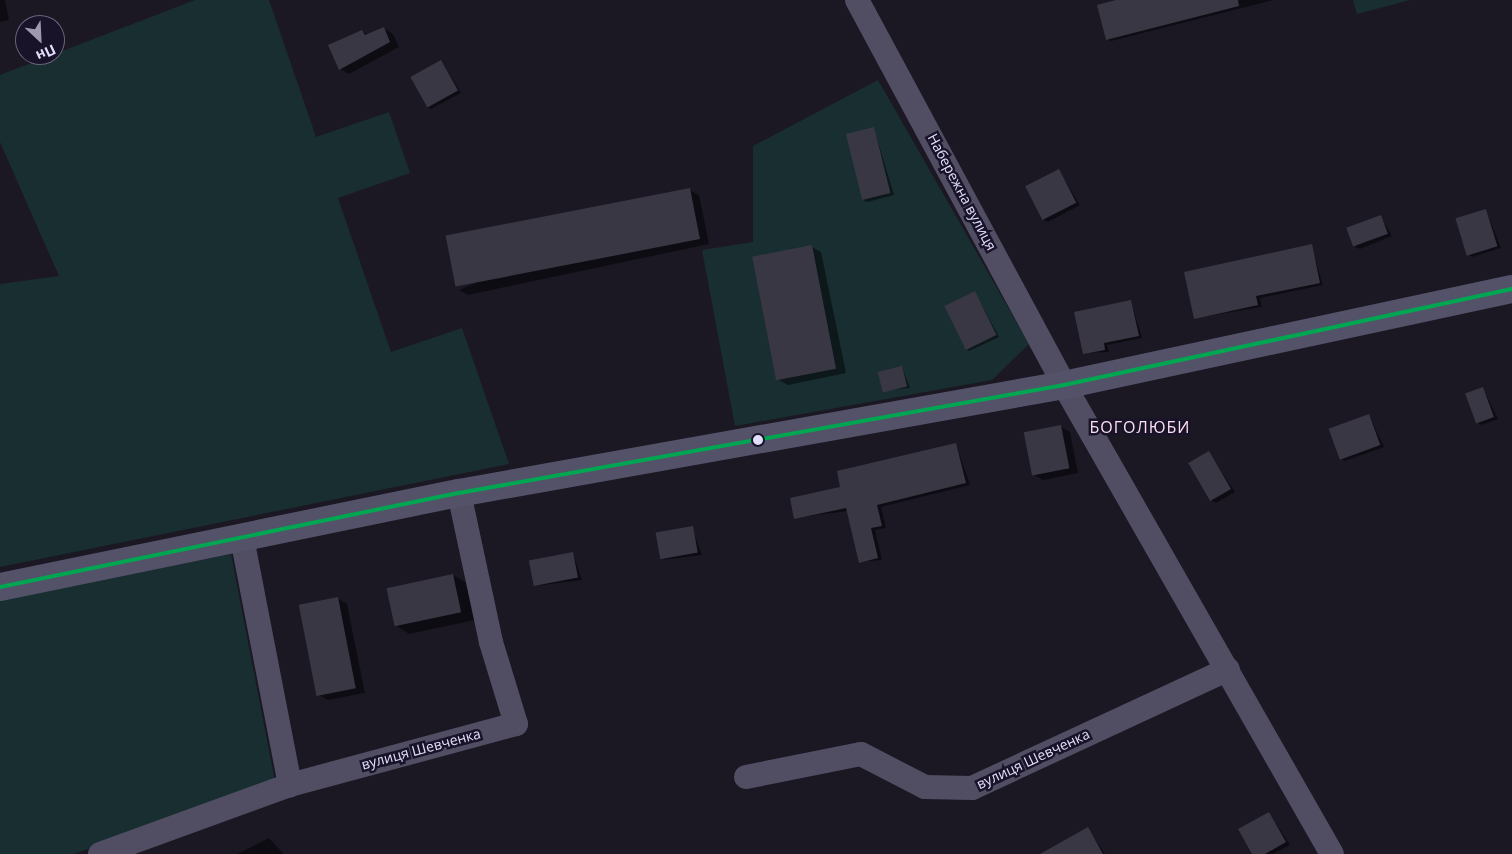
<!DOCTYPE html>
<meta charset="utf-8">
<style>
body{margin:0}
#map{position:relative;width:1512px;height:854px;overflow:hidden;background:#1b1824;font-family:"Open Sans",sans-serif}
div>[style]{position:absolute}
.green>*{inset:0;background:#182e30}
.shadow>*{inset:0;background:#0007}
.building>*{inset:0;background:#3a3745;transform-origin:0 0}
.street>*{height:24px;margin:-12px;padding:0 12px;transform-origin:12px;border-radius:12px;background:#514e63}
.secondary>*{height:28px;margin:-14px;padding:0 14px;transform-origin:14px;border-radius:14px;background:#545269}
.bus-1>*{height:4px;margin:-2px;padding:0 2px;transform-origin:2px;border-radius:2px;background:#00a651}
.dots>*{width:14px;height:14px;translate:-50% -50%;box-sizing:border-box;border:2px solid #181329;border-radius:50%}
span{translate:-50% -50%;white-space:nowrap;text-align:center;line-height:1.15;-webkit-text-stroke:5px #181329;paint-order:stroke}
.street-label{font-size:14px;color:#e3defc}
.quarter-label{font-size:16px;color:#fce0f1;letter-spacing:1px}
.north{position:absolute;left:15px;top:15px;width:50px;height:50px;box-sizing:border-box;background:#181329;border:1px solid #69647d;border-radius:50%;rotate:155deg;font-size:14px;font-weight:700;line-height:20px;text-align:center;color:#e3defc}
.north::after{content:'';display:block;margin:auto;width:18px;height:22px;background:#9d99b0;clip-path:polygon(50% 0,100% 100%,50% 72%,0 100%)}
</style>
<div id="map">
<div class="green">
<i style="clip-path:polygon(195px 0,269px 0,316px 137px,389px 112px,410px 173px,338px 198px,391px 352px,462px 328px,509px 464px,0 567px,0 284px,59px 276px,0 142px,0 75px)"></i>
<i style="clip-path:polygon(1353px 0,1410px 0,1357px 14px)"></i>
<i style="clip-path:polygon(878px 80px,1029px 344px,992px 380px,735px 426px,702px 250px,753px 242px,753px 146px)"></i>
<i style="clip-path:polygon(231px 554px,275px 781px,74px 854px,0 854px,0 600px)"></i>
</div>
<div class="shadow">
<i style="clip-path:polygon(0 0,5px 0,9px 20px,0 22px)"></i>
<i style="clip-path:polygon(1121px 0,1274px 0,1111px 41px,1107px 39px)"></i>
<i style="clip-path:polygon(384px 28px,393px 34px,399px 47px,349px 74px,340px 69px,362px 31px,369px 35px)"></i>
<i style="clip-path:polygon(441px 61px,461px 93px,431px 109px,427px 107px)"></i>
<i style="clip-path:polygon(874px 129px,894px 195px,867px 202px,863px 200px)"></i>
<i style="clip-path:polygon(1059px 171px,1080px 205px,1048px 222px,1044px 220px)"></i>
<i style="clip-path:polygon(689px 190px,699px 195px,709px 244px,468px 295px,459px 290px)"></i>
<i style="clip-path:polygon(1486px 210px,1501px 248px,1472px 257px,1468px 254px)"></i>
<i style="clip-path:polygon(1381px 217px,1392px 236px,1360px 249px,1355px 247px)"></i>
<i style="clip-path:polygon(1311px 245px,1323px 285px,1260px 298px,1262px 307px,1195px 318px)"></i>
<i style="clip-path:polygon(812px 247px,821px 252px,846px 373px,788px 385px,779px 380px)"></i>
<i style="clip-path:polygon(975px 292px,999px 337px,969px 351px,965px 348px)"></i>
<i style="clip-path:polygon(1131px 301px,1142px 338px,1107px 345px,1109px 352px,1084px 353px)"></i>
<i style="clip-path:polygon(902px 367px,910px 388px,882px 391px)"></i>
<i style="clip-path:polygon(1483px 388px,1498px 419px,1482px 425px,1478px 423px)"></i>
<i style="clip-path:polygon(1369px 415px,1384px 447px,1345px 461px,1341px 459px)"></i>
<i style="clip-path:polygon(1060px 426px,1070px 432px,1078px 473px,1043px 480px,1034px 475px)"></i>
<i style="clip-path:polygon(956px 444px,970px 485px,881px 507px,886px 528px,875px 530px,882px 560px,860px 562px,848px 511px,795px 518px,842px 488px)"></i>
<i style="clip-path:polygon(1209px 453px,1235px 492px,1216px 503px,1212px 501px)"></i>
<i style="clip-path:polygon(692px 528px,702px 555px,663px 560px)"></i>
<i style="clip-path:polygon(573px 554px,582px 580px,536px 586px)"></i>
<i style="clip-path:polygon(453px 575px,467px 583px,475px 620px,409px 634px,395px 625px)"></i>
<i style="clip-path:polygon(337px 598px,347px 604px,365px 693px,328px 700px,319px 695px)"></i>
<i style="clip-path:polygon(1269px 813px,1290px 845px,1273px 854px,1254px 854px)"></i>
<i style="clip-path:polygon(1088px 829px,1105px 854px,1045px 854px)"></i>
<i style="clip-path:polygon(269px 838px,284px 854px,237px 854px)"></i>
</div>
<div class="building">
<i style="clip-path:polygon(1116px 0,1238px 0,1239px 6px,1106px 40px,1097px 5px)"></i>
<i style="clip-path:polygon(384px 27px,390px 42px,339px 70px,328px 45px,362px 30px,365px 35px)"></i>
<i style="left:441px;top:60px;width:35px;height:35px;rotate:61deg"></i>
<i style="left:874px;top:127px;width:68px;height:29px;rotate:76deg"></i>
<i style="left:1059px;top:169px;width:38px;height:38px;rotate:63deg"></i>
<i style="left:690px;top:188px;width:52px;height:249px;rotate:79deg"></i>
<i style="left:1486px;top:209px;width:39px;height:32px;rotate:73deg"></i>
<i style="left:1381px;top:215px;width:20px;height:37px;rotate:70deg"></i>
<i style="clip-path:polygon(1312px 244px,1320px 283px,1256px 296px,1258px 305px,1194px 319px,1184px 272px)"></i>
<i style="left:812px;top:245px;width:126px;height:61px;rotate:79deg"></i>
<i style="left:975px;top:291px;width:49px;height:34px;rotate:64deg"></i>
<i style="clip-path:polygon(1131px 300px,1139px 336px,1104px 343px,1105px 350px,1083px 354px,1074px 312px)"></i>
<i style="left:902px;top:366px;width:21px;height:25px;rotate:76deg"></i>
<i style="left:1483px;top:387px;width:32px;height:19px;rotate:70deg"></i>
<i style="left:1369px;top:414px;width:33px;height:43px;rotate:70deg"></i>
<i style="left:1061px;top:425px;width:44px;height:38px;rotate:79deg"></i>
<i style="clip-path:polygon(956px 443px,966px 483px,877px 505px,882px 526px,871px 528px,878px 558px,859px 563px,846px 508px,794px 519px,790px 498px,840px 487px,837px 471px)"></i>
<i style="left:1209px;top:451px;width:44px;height:24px;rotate:60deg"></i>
<i style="left:693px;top:526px;width:27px;height:38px;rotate:80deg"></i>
<i style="left:573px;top:552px;width:26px;height:45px;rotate:79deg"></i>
<i style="left:453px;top:574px;width:39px;height:68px;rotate:78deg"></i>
<i style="left:338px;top:597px;width:93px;height:40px;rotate:79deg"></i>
<i style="clip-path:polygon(1269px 812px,1286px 842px,1265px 854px,1252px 854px,1238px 829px)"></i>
<i style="clip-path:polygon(1088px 827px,1103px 854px,1040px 854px)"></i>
</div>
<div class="street">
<i style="left:857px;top:0;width:437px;rotate:61.7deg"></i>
<i style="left:1064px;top:385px;width:540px;rotate:60.26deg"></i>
<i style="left:242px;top:538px;width:252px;rotate:79deg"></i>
<i style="left:746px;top:777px;width:117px;rotate:-11.3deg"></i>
<i style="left:861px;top:754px;width:72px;rotate:27.3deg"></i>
<i style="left:925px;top:787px;width:47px;rotate:1.2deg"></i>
<i style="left:972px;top:788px;width:282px;rotate:-24.9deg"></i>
<i style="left:100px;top:854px;width:202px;rotate:-20deg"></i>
<i style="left:290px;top:785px;width:234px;rotate:-15.1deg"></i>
<i style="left:516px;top:724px;width:86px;rotate:-107deg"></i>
<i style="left:491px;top:642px;width:152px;rotate:-102.1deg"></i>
</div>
<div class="secondary">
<i style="left:0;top:587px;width:469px;rotate:-11.6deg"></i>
<i style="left:459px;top:493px;width:615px;rotate:-10.12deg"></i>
<i style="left:1064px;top:385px;width:458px;rotate:-12.1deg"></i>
</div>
<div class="bus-1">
<i style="left:0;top:587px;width:469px;rotate:-11.6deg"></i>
<i style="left:459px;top:493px;width:615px;rotate:-10.12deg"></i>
<i style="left:1064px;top:385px;width:458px;rotate:-12.1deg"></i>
</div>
<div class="dots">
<i style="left:758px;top:440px;background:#e3defc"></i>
</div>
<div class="street-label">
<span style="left:962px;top:192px;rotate:62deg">Набережна вулиця</span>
<span style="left:421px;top:749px;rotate:-15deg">вулиця Шевченка</span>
<span style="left:1033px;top:759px;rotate:-25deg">вулиця Шевченка</span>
</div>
<div class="quarter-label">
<span style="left:1140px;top:427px">БОГОЛЮБИ</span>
</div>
<div class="north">Пн</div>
</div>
